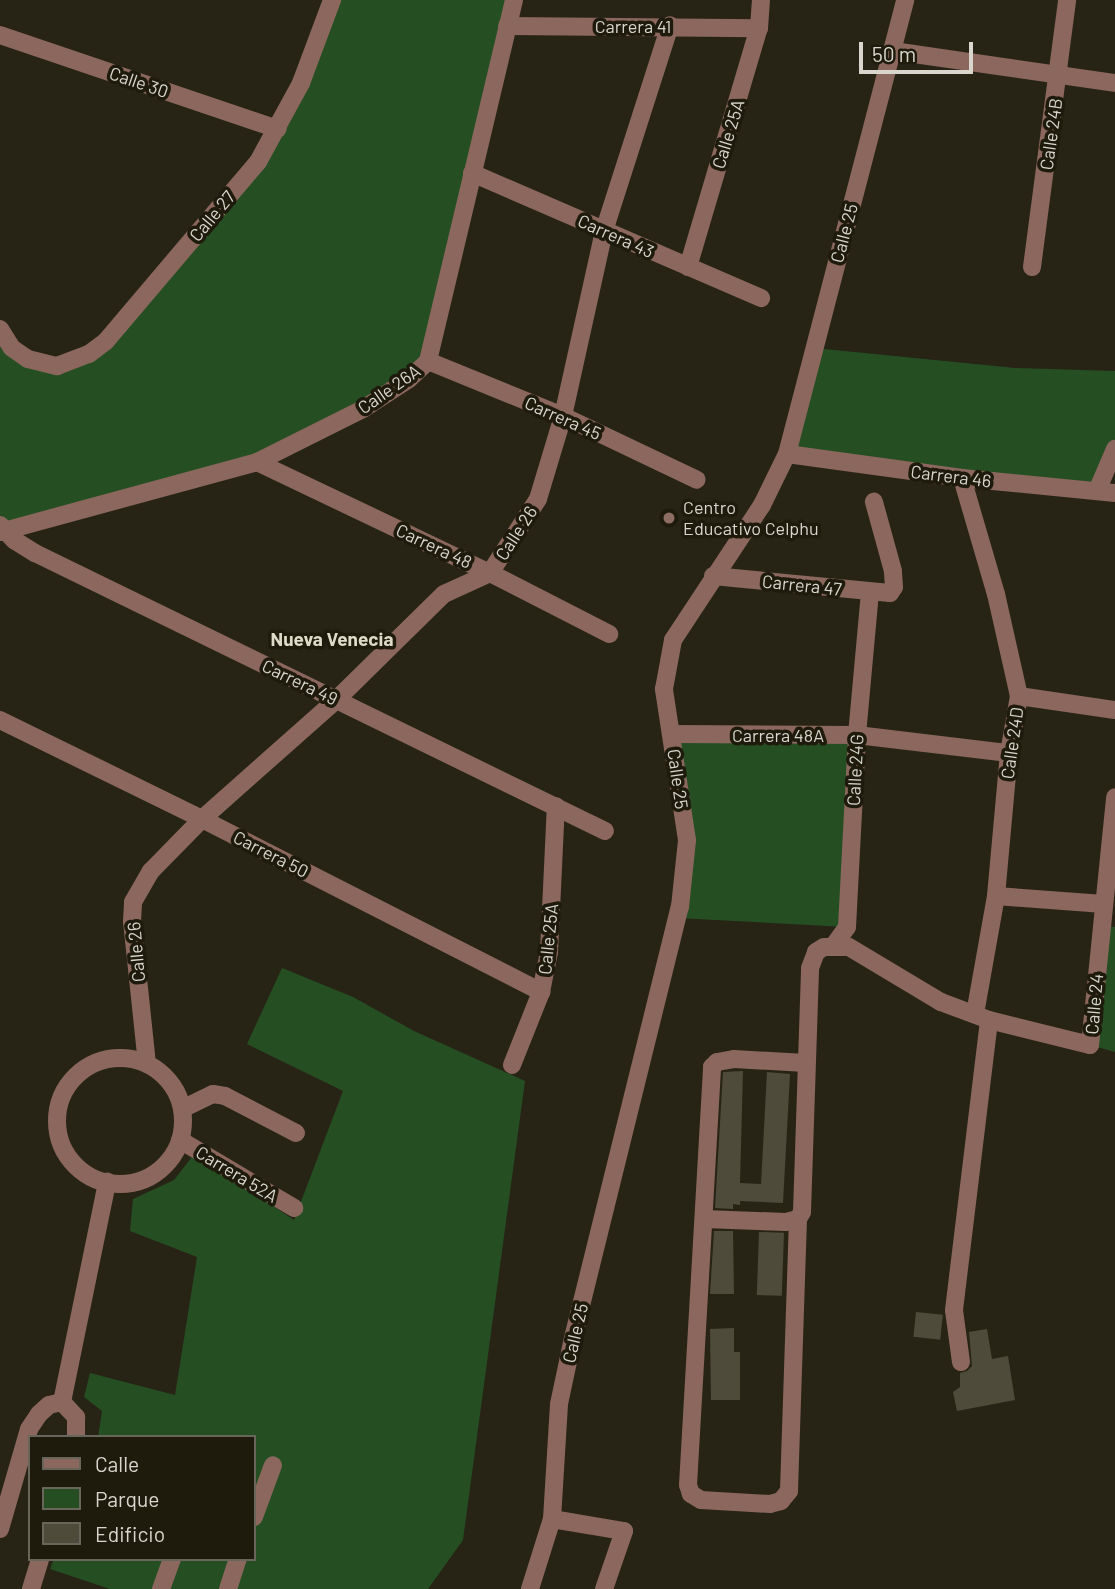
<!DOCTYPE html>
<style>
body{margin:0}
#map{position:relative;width:1115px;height:1589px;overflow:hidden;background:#272416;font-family:Barlow,sans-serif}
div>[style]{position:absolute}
.green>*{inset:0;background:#264e23}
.building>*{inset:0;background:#4e4b3b;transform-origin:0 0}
.minor>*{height:18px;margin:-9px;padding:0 9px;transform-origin:9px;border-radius:9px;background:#8b675d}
.minor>.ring{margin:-9px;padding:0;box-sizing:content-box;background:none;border:18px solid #8b675d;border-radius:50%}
.dots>*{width:19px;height:19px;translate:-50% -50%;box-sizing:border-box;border:4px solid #1e1b0d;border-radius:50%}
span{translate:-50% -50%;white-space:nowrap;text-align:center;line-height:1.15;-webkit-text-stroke:7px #1e1b0d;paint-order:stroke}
.street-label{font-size:18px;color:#d8d6cd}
.poi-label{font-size:18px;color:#d8d6cd}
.left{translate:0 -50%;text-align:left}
.neighbourhood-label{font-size:19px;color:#dedac8;font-weight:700}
.legend{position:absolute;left:28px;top:1435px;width:228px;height:126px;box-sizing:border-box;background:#1e1b0d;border:2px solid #68665a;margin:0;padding:9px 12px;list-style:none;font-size:21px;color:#d8d6cd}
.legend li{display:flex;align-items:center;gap:14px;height:35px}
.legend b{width:35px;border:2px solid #68665a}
.scale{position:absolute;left:859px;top:42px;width:114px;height:32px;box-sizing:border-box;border:4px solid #d8d6cd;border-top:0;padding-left:9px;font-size:21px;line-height:24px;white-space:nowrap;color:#d8d6cd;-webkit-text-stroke:5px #1e1b0d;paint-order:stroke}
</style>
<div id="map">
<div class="green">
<i style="clip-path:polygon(332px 0,514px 0,428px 361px,257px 462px,0 525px,0 328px,28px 359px,89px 354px,258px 162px)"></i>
<i style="clip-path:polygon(814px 348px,1015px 368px,1115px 371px,1115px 449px,1097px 491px,787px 454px)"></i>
<i style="clip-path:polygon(672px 734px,857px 735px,847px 927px,677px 918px,687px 840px)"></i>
<i style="clip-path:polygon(1102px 925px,1115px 927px,1115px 1052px,1090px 1045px)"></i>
<i style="clip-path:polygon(282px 968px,353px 997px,414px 1031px,525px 1081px,463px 1540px,428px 1589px,110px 1589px,50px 1569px,54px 1559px,254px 1559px,254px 1437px,98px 1437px,102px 1411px,84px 1397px,90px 1373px,175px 1395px,197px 1257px,130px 1231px,133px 1199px,174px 1180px,195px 1153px,294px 1220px,343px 1091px,247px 1044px)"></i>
</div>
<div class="building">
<i style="clip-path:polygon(743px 1071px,740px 1183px,761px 1184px,767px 1072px,790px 1074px,783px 1203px,740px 1201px,740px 1205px,733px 1204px,733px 1209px,715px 1208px,723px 1072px)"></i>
<i style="clip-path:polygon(714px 1231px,733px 1231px,734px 1294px,710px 1294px)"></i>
<i style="left:759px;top:1232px;width:25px;height:63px;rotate:2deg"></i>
<i style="left:916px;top:1312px;width:27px;height:25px;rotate:6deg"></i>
<i style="clip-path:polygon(734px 1328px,734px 1352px,740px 1352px,740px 1400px,711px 1400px,710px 1329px)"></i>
<i style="clip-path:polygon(987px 1329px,992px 1359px,1008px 1356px,1015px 1400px,957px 1411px,953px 1392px,960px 1387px,960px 1373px,967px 1371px,972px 1366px,969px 1332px)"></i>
</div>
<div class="minor">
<i style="left:507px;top:26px;width:252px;rotate:0.5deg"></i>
<i style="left:0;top:35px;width:293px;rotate:18.7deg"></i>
<i style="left:893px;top:51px;width:224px;rotate:8.2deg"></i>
<i style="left:472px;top:173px;width:315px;rotate:23.4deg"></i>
<i style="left:688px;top:267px;width:249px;rotate:-73.5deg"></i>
<i style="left:759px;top:28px;width:28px;rotate:-86deg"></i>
<i style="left:1032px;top:267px;width:269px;rotate:-82.5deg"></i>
<i style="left:0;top:329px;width:22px;rotate:58deg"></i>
<i style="left:12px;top:348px;width:19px;rotate:35deg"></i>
<i style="left:28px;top:359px;width:30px;rotate:14deg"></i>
<i style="left:57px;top:366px;width:34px;rotate:-21deg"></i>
<i style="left:89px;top:354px;width:21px;rotate:-37deg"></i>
<i style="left:106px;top:341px;width:235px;rotate:-49.7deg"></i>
<i style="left:258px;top:162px;width:90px;rotate:-61.4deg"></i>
<i style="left:301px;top:83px;width:89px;rotate:-69.5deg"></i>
<i style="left:428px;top:361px;width:146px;rotate:22.2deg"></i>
<i style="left:563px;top:416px;width:148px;rotate:25.5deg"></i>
<i style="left:787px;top:454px;width:177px;rotate:7.8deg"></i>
<i style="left:962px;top:478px;width:154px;rotate:5.6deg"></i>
<i style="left:257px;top:462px;width:258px;rotate:25.5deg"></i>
<i style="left:490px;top:573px;width:134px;rotate:27.1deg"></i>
<i style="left:962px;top:478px;width:121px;rotate:73.7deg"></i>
<i style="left:996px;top:594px;width:105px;rotate:77.3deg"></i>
<i style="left:1019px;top:696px;width:58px;rotate:100deg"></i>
<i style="left:1009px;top:753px;width:144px;rotate:95.2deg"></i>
<i style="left:996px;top:896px;width:120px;rotate:100.1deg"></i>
<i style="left:1097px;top:491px;width:46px;rotate:-66.8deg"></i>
<i style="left:0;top:525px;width:21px;rotate:47deg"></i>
<i style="left:14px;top:540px;width:25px;rotate:32deg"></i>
<i style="left:35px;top:553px;width:634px;rotate:26deg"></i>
<i style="left:0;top:532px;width:266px;rotate:-15.2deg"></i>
<i style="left:257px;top:462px;width:119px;rotate:-26.6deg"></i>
<i style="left:363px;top:409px;width:55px;rotate:-33.1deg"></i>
<i style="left:409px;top:379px;width:26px;rotate:-43deg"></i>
<i style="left:428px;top:361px;width:371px;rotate:-76.6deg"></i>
<i style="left:713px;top:576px;width:178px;rotate:5.5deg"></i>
<i style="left:890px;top:593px;width:7px;rotate:-56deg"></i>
<i style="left:894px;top:587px;width:16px;rotate:-94deg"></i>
<i style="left:893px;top:571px;width:72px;rotate:-105.4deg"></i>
<i style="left:1019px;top:696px;width:97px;rotate:8.3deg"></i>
<i style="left:0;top:720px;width:225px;rotate:26.1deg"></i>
<i style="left:202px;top:819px;width:381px;rotate:27deg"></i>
<i style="left:672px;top:734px;width:185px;rotate:0.3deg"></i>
<i style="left:857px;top:735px;width:153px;rotate:6.8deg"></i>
<i style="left:996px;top:896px;width:108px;rotate:4.2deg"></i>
<i style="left:834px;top:945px;width:22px;rotate:-54deg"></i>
<i style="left:847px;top:927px;width:192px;rotate:-87deg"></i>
<i style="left:857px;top:735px;width:144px;rotate:-84.8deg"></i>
<i class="ring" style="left:57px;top:1058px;width:108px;height:108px"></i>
<i style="left:147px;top:1064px;width:143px;rotate:-96deg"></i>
<i style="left:132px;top:922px;width:20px;rotate:-87deg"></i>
<i style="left:133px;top:902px;width:36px;rotate:-60deg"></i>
<i style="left:151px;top:871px;width:73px;rotate:-45.6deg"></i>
<i style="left:202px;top:819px;width:179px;rotate:-41.6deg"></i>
<i style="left:336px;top:700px;width:151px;rotate:-44.5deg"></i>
<i style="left:444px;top:594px;width:51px;rotate:-24.5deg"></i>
<i style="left:490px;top:573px;width:88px;rotate:-57deg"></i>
<i style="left:538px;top:499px;width:87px;rotate:-73.2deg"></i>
<i style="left:563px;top:416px;width:189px;rotate:-77.5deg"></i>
<i style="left:604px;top:231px;width:216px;rotate:-72.2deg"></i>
<i style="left:512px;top:1065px;width:79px;rotate:-68.3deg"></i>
<i style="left:541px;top:992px;width:41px;rotate:-78.7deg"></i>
<i style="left:549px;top:952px;width:146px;rotate:-87.3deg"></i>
<i style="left:182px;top:1109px;width:34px;rotate:-26deg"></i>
<i style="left:213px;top:1094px;width:12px;rotate:9deg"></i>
<i style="left:225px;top:1096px;width:80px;rotate:27.5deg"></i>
<i style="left:180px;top:1140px;width:133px;rotate:30.8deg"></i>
<i style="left:704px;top:1219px;width:82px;rotate:2.1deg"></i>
<i style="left:786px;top:1222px;width:12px;rotate:-14deg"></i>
<i style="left:798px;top:1219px;width:8px;rotate:-60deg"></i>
<i style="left:802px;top:1212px;width:244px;rotate:-88.1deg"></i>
<i style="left:810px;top:968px;width:17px;rotate:-69deg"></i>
<i style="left:816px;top:952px;width:9px;rotate:-32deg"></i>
<i style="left:824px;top:947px;width:25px"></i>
<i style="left:849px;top:947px;width:107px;rotate:30.9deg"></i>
<i style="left:941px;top:1002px;width:51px;rotate:20.6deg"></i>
<i style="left:989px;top:1020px;width:104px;rotate:13.9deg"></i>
<i style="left:1090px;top:1045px;width:249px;rotate:-84.2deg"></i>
<i style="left:798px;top:1219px;width:272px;rotate:91.9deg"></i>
<i style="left:789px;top:1491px;width:13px;rotate:129deg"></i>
<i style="left:781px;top:1501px;width:11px;rotate:165deg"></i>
<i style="left:770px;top:1504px;width:69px;rotate:-176.7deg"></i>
<i style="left:701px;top:1500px;width:12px;rotate:-149deg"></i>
<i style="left:691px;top:1494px;width:9px;rotate:-108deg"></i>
<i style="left:688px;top:1485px;width:419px;rotate:-86.7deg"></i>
<i style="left:712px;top:1067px;width:7px;rotate:-45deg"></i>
<i style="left:717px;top:1062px;width:17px;rotate:-10deg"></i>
<i style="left:734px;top:1059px;width:72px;rotate:3.2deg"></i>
<i style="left:961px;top:1362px;width:52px;rotate:-97.7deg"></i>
<i style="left:954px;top:1310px;width:292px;rotate:-83.1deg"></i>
<i style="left:62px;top:1402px;width:225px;rotate:-78.4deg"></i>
<i style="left:254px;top:1517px;width:55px;rotate:-69.9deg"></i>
<i style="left:552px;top:1519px;width:73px;rotate:9.5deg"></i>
<i style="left:624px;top:1531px;width:61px;rotate:109deg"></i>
<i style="left:0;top:1529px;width:104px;rotate:-73.8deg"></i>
<i style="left:29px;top:1429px;width:18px;rotate:-56deg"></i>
<i style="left:39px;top:1414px;width:13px;rotate:-42deg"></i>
<i style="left:49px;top:1405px;width:13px;rotate:-13deg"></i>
<i style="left:62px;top:1402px;width:21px;rotate:47deg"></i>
<i style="left:76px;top:1417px;width:20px;rotate:90deg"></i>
<i style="left:31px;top:1589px;width:31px;rotate:-73deg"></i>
<i style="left:161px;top:1589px;width:32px;rotate:-70deg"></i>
<i style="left:228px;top:1589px;width:32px;rotate:-72deg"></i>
<i style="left:530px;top:1589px;width:73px;rotate:-72.6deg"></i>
<i style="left:552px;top:1519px;width:115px;rotate:-86.5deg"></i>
<i style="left:559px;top:1404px;width:67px;rotate:-78deg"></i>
<i style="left:573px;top:1338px;width:444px;rotate:-76.1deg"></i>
<i style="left:680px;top:907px;width:67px;rotate:-84deg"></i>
<i style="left:687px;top:840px;width:153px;rotate:-98.7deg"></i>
<i style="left:664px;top:689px;width:50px;rotate:-79.6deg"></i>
<i style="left:673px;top:640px;width:162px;rotate:-56.6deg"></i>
<i style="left:762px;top:505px;width:57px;rotate:-63.9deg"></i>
<i style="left:787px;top:454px;width:469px;rotate:-75.4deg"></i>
</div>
<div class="dots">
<i style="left:669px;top:518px;background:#8d6e63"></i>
</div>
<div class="street-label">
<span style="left:633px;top:26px">Carrera 41</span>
<span style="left:139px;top:82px;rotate:19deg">Calle 30</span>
<span style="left:728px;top:134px;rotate:-73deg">Calle 25A</span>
<span style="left:1051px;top:134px;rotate:-82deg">Calle 24B</span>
<span style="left:212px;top:216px;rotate:-50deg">Calle 27</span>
<span style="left:844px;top:233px;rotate:-75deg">Calle 25</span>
<span style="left:616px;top:236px;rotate:24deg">Carrera 43</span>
<span style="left:389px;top:389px;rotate:-35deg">Calle 26A</span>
<span style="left:563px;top:418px;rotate:24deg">Carrera 45</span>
<span style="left:951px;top:476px;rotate:7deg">Carrera 46</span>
<span style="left:516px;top:533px;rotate:-57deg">Calle 26</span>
<span style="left:434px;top:546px;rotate:25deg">Carrera 48</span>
<span style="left:802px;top:585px;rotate:6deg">Carrera 47</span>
<span style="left:300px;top:682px;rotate:26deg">Carrera 49</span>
<span style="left:778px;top:735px">Carrera 48A</span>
<span style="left:1012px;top:743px;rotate:-82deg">Calle 24D</span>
<span style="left:855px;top:770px;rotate:-87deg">Calle 24G</span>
<span style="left:678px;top:779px;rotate:82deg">Calle 25</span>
<span style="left:271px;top:854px;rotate:27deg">Carrera 50</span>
<span style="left:548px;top:939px;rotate:-84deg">Calle 25A</span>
<span style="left:136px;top:952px;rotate:-95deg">Calle 26</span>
<span style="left:1094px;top:1004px;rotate:-85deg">Calle 24</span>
<span style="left:237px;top:1174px;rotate:31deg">Carrera 52A</span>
<span style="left:575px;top:1333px;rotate:-77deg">Calle 25</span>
</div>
<div class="poi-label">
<span class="left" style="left:683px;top:518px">Centro<br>Educativo Celphu</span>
</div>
<div class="neighbourhood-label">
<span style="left:332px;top:639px">Nueva Venecia</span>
</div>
<ul class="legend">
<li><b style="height:9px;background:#8b675d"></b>Calle</li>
<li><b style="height:19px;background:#264e23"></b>Parque</li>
<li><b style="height:19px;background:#4e4b3b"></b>Edificio</li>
</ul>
<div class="scale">50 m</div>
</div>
